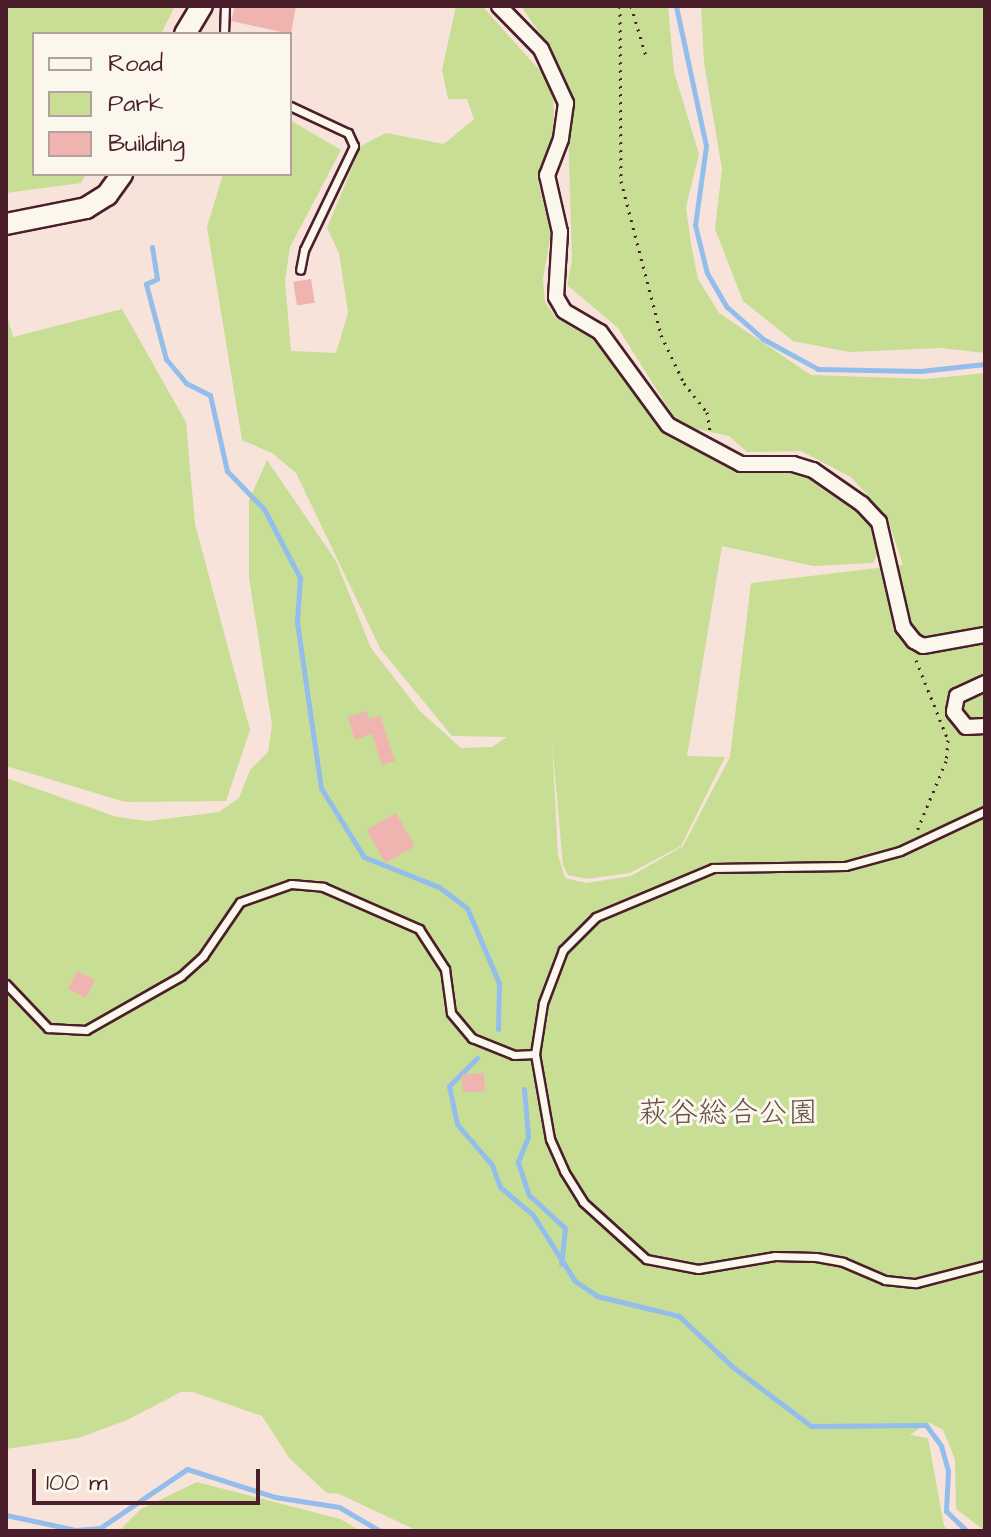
<!DOCTYPE html>
<meta charset="utf-8">
<style>
body{margin:0}
#map{position:relative;width:991px;height:1537px;overflow:hidden;background:#f7e3da;font-family:"Architects Daughter","Klee One",sans-serif}
div>[style]{position:absolute}
.green>*{inset:0;background:#c7de94}
.stream>*{height:5px;margin:-2.5px;padding:0 2.5px;transform-origin:2.5px;border-radius:2.5px;background:#93beec}
.building>*{inset:0;background:#efb4b0;transform-origin:0 0}
.path>*{height:3px;margin-top:-1.5px;transform-origin:0;background:repeating-linear-gradient(90deg,#4a1f2b 0 2px,transparent 0 8px)}
.roads{filter:drop-shadow(2px 0 #4a1f2b) drop-shadow(-2px 0 #4a1f2b) drop-shadow(0 2px #4a1f2b) drop-shadow(0 -2px #4a1f2b)}
.lane>*{height:7px;margin:-3.5px;padding:0 3.5px;transform-origin:3.5px;border-radius:3.5px;background:#fbf7ec}
.street>*{height:14px;margin:-7px;padding:0 7px;transform-origin:7px;border-radius:7px;background:#fbf7ec}
.secondary>*{height:20px;margin:-10px;padding:0 10px;transform-origin:10px;border-radius:10px;background:#fbf7ec}
span{translate:-50% -50%;white-space:nowrap;text-align:center;line-height:1.15;-webkit-text-stroke:6px #fbf7ec;paint-order:stroke}
.park-label{font-size:30px;color:#694f45}
.frame{position:absolute;inset:0;border:8px solid #4a1f2b;pointer-events:none}
.legend{position:absolute;left:32px;top:32px;width:260px;height:144px;box-sizing:border-box;background:#fbf7ec;border:2px solid #b4a19f;margin:0;padding:10px 14px;list-style:none;font-size:24px;color:#4a1f2b}
.legend li{display:flex;align-items:center;gap:16px;height:40px}
.legend b{width:40px;border:2px solid #b4a19f}
.scale{position:absolute;left:32px;top:1469px;width:228px;height:36px;box-sizing:border-box;border:4px solid #4a1f2b;border-top:0;padding-left:10px;font-size:24px;line-height:28px;white-space:nowrap;color:#4a1f2b;-webkit-text-stroke:6px #fbf7ec;paint-order:stroke}
</style>
<div id="map">
<div class="green">
<i style="clip-path:polygon(6px 6px,175px 6px,161px 34px,34px 34px,34px 174px,86px 174px,81px 183px,6px 193px)"></i>
<i style="clip-path:polygon(456px 6px,482px 6px,553px 85px,554px 135px,537px 177px,551px 234px,543px 279px,545px 302px,556px 318px,596px 341px,664px 430px,738px 472px,782px 471px,821px 481px,856px 506px,873px 526px,878px 553px,873px 563px,813px 566px,722px 546px,687px 756px,725px 757px,681px 846px,630px 873px,587px 879px,568px 875px,563px 865px,552px 742px,558px 855px,565px 878px,586px 883px,631px 876px,683px 846px,730px 757px,751px 583px,903px 565px,887px 517px,851px 477px,801px 451px,747px 452px,729px 436px,679px 425px,618px 328px,567px 285px,572px 261px,567px 89px,552px 51px,521px 6px,668px 6px,674px 72px,699px 154px,686px 207px,691px 244px,698px 279px,719px 313px,811px 375px,926px 379px,985px 373px,985px 1531px,956px 1509px,955px 1459px,943px 1430px,928px 1422px,910px 1435px,928px 1438px,944px 1526px,950px 1531px,418px 1531px,339px 1494px,327px 1493px,290px 1459px,262px 1416px,193px 1392px,181px 1392px,125px 1421px,78px 1438px,6px 1449px,6px 778px,117px 817px,148px 821px,219px 812px,239px 798px,250px 770px,268px 752px,272px 725px,249px 578px,249px 500px,267px 460px,336px 561px,371px 648px,420px 711px,461px 748px,492px 747px,507px 737px,452px 736px,381px 650px,296px 473px,272px 453px,242px 440px,207px 227px,223px 174px,290px 174px,290px 120px,341px 150px,290px 247px,285px 280px,291px 351px,336px 353px,348px 313px,339px 253px,327px 228px,361px 146px,386px 133px,444px 144px,474px 119px,467px 99px,448px 99px,442px 70px)"></i>
<i style="clip-path:polygon(701px 6px,985px 6px,985px 353px,941px 348px,849px 352px,793px 341px,743px 301px,715px 229px,722px 169px,704px 62px)"></i>
<i style="clip-path:polygon(122px 309px,186px 422px,195px 524px,250px 730px,226px 801px,125px 802px,6px 766px,6px 311px,13px 337px)"></i>
<i style="clip-path:polygon(197px 1482px,340px 1519px,361px 1531px,119px 1531px,141px 1509px)"></i>
</div>
<div class="stream">
<i style="left:676px;top:6px;width:143px;rotate:77.9deg"></i>
<i style="left:706px;top:146px;width:80px;rotate:97.9deg"></i>
<i style="left:695px;top:225px;width:49px;rotate:76deg"></i>
<i style="left:707px;top:273px;width:39px;rotate:60deg"></i>
<i style="left:727px;top:307px;width:48px;rotate:41.6deg"></i>
<i style="left:763px;top:339px;width:63px;rotate:28.6deg"></i>
<i style="left:818px;top:369px;width:102px;rotate:1.1deg"></i>
<i style="left:920px;top:371px;width:65px;rotate:-6.1deg"></i>
<i style="left:152px;top:247px;width:32px;rotate:81deg"></i>
<i style="left:157px;top:279px;width:12px;rotate:156deg"></i>
<i style="left:146px;top:284px;width:78px;rotate:75.1deg"></i>
<i style="left:166px;top:359px;width:31px;rotate:50deg"></i>
<i style="left:186px;top:383px;width:27px;rotate:27deg"></i>
<i style="left:210px;top:395px;width:78px;rotate:77.4deg"></i>
<i style="left:227px;top:471px;width:53px;rotate:45.8deg"></i>
<i style="left:264px;top:509px;width:78px;rotate:62.4deg"></i>
<i style="left:300px;top:578px;width:44px;rotate:93.9deg"></i>
<i style="left:297px;top:622px;width:168px;rotate:81.8deg"></i>
<i style="left:321px;top:788px;width:81px;rotate:58.1deg"></i>
<i style="left:364px;top:857px;width:81px;rotate:21.8deg"></i>
<i style="left:439px;top:887px;width:35px;rotate:37deg"></i>
<i style="left:467px;top:908px;width:82px;rotate:66.9deg"></i>
<i style="left:499px;top:983px;width:46px;rotate:91.2deg"></i>
<i style="left:477px;top:1058px;width:40px;rotate:135deg"></i>
<i style="left:449px;top:1086px;width:39px;rotate:78deg"></i>
<i style="left:457px;top:1124px;width:54px;rotate:49.5deg"></i>
<i style="left:492px;top:1165px;width:23px;rotate:70deg"></i>
<i style="left:500px;top:1187px;width:43px;rotate:40.3deg"></i>
<i style="left:533px;top:1215px;width:78px;rotate:57.5deg"></i>
<i style="left:575px;top:1281px;width:27px;rotate:34deg"></i>
<i style="left:597px;top:1296px;width:84px;rotate:13.7deg"></i>
<i style="left:679px;top:1316px;width:74px;rotate:43.4deg"></i>
<i style="left:733px;top:1367px;width:98px;rotate:37.1deg"></i>
<i style="left:811px;top:1426px;width:115px;rotate:-0.5deg"></i>
<i style="left:926px;top:1425px;width:26px;rotate:54deg"></i>
<i style="left:941px;top:1446px;width:26px;rotate:74deg"></i>
<i style="left:948px;top:1471px;width:40px;rotate:92.9deg"></i>
<i style="left:946px;top:1511px;width:29px;rotate:44deg"></i>
<i style="left:524px;top:1089px;width:48px;rotate:85.2deg"></i>
<i style="left:528px;top:1137px;width:27px;rotate:112deg"></i>
<i style="left:518px;top:1162px;width:35px;rotate:72deg"></i>
<i style="left:529px;top:1195px;width:49px;rotate:42.5deg"></i>
<i style="left:565px;top:1228px;width:36px;rotate:96deg"></i>
<i style="left:6px;top:1515px;width:72px;rotate:12.1deg"></i>
<i style="left:76px;top:1530px;width:24px;rotate:-5deg"></i>
<i style="left:100px;top:1528px;width:105px;rotate:-34.1deg"></i>
<i style="left:187px;top:1469px;width:92px;rotate:17.7deg"></i>
<i style="left:275px;top:1497px;width:65px;rotate:8.9deg"></i>
<i style="left:339px;top:1507px;width:48px;rotate:30.3deg"></i>
</div>
<div class="building">
<i style="clip-path:polygon(235px 6px,296px 6px,291px 34px,231px 21px)"></i>
<i style="left:311px;top:279px;width:24px;height:18px;rotate:81deg"></i>
<i style="clip-path:polygon(367px 711px,369px 719px,380px 716px,395px 761px,382px 765px,372px 734px,355px 740px,348px 717px)"></i>
<i style="left:396px;top:813px;width:38px;height:34px;rotate:60deg"></i>
<i style="left:77px;top:971px;width:20px;height:20px;rotate:27deg"></i>
<i style="left:484px;top:1073px;width:18px;height:22px;rotate:87deg"></i>
</div>
<div class="path">
<i style="left:620px;top:6px;width:175px;rotate:89.7deg"></i>
<i style="left:621px;top:181px;width:159px;rotate:75.4deg"></i>
<i style="left:661px;top:335px;width:53px;rotate:64.4deg"></i>
<i style="left:684px;top:383px;width:37px;rotate:52deg"></i>
<i style="left:707px;top:412px;width:19px;rotate:81deg"></i>
<i style="left:631px;top:6px;width:52px;rotate:73.3deg"></i>
<i style="left:916px;top:660px;width:86px;rotate:68.2deg"></i>
<i style="left:948px;top:740px;width:21px;rotate:95deg"></i>
<i style="left:946px;top:761px;width:78px;rotate:112.6deg"></i>
</div>
<div class="roads">
<div class="lane">
<i style="left:224px;top:34px;width:28px;rotate:-88deg"></i>
<i style="left:290px;top:106px;width:64px;rotate:25deg"></i>
<i style="left:348px;top:133px;width:14px;rotate:65deg"></i>
<i style="left:354px;top:146px;width:115px;rotate:115.7deg"></i>
<i style="left:304px;top:250px;width:20px;rotate:101deg"></i>
<i style="left:985px;top:811px;width:94px;rotate:154.8deg"></i>
<i style="left:900px;top:851px;width:57px;rotate:164.7deg"></i>
<i style="left:845px;top:866px;width:132px;rotate:179.1deg"></i>
<i style="left:713px;top:868px;width:127px;rotate:157.3deg"></i>
<i style="left:596px;top:917px;width:47px;rotate:135deg"></i>
<i style="left:563px;top:950px;width:57px;rotate:110.7deg"></i>
<i style="left:543px;top:1003px;width:52px;rotate:98.9deg"></i>
<i style="left:535px;top:1054px;width:86px;rotate:80deg"></i>
<i style="left:550px;top:1139px;width:35px;rotate:66deg"></i>
<i style="left:564px;top:1171px;width:36px;rotate:58deg"></i>
<i style="left:583px;top:1202px;width:85px;rotate:42.1deg"></i>
<i style="left:646px;top:1259px;width:53px;rotate:10.9deg"></i>
<i style="left:698px;top:1269px;width:78px;rotate:-9.6deg"></i>
<i style="left:775px;top:1256px;width:41px;rotate:1.4deg"></i>
<i style="left:816px;top:1257px;width:27px;rotate:10deg"></i>
<i style="left:843px;top:1262px;width:46px;rotate:23.2deg"></i>
<i style="left:885px;top:1280px;width:31px;rotate:6deg"></i>
<i style="left:916px;top:1283px;width:71px;rotate:-14.6deg"></i>
<i style="left:6px;top:984px;width:61px;rotate:46.3deg"></i>
<i style="left:48px;top:1028px;width:38px;rotate:3deg"></i>
<i style="left:86px;top:1030px;width:109px;rotate:-29.6deg"></i>
<i style="left:181px;top:976px;width:30px;rotate:-42deg"></i>
<i style="left:203px;top:956px;width:65px;rotate:-55.6deg"></i>
<i style="left:240px;top:902px;width:54px;rotate:-19.4deg"></i>
<i style="left:291px;top:884px;width:32px;rotate:5deg"></i>
<i style="left:323px;top:887px;width:105px;rotate:23.6deg"></i>
<i style="left:419px;top:929px;width:48px;rotate:57deg"></i>
<i style="left:445px;top:969px;width:44px;rotate:82.2deg"></i>
<i style="left:451px;top:1013px;width:33px;rotate:50deg"></i>
<i style="left:472px;top:1038px;width:45px;rotate:22deg"></i>
<i style="left:514px;top:1055px;width:21px;rotate:-3deg"></i>
</div>
<div class="street">
<i style="left:499px;top:6px;width:60px;rotate:45.7deg"></i>
<i style="left:541px;top:49px;width:60px;rotate:65.2deg"></i>
<i style="left:566px;top:103px;width:36px;rotate:98deg"></i>
<i style="left:561px;top:139px;width:39px;rotate:111deg"></i>
<i style="left:547px;top:175px;width:58px;rotate:77.2deg"></i>
<i style="left:560px;top:232px;width:65px;rotate:93.5deg"></i>
<i style="left:556px;top:297px;width:16px;rotate:60deg"></i>
<i style="left:564px;top:311px;width:42px;rotate:30.3deg"></i>
<i style="left:600px;top:332px;width:115px;rotate:53.8deg"></i>
<i style="left:668px;top:425px;width:83px;rotate:28.1deg"></i>
<i style="left:741px;top:464px;width:52px"></i>
<i style="left:793px;top:464px;width:21px;rotate:17deg"></i>
<i style="left:813px;top:470px;width:60px;rotate:34.8deg"></i>
<i style="left:862px;top:504px;width:25px;rotate:47deg"></i>
<i style="left:879px;top:522px;width:108px;rotate:77.1deg"></i>
<i style="left:903px;top:627px;width:18px;rotate:52deg"></i>
<i style="left:914px;top:641px;width:10px;rotate:29deg"></i>
<i style="left:923px;top:646px;width:63px;rotate:-10.1deg"></i>
<i style="left:985px;top:683px;width:31px;rotate:155deg"></i>
<i style="left:957px;top:696px;width:16px;rotate:101deg"></i>
<i style="left:954px;top:712px;width:19px;rotate:51deg"></i>
<i style="left:966px;top:727px;width:19px;rotate:-3deg"></i>
</div>
<div class="secondary">
<i style="left:185px;top:34px;width:33px;rotate:-59deg"></i>
<i style="left:6px;top:224px;width:82px;rotate:-11.3deg"></i>
<i style="left:86px;top:208px;width:25px;rotate:-32deg"></i>
<i style="left:107px;top:195px;width:26px;rotate:-54deg"></i>
</div>
</div>
<div class="park-label">
<span style="left:728px;top:1113px">萩谷総合公園</span>
</div>
<div class="frame"></div>
<ul class="legend">
<li><b style="height:10px;background:#fbf7ec"></b>Road</li>
<li><b style="height:22px;background:#c7de94"></b>Park</li>
<li><b style="height:22px;background:#efb4b0"></b>Building</li>
</ul>
<div class="scale">100 m</div>
</div>
